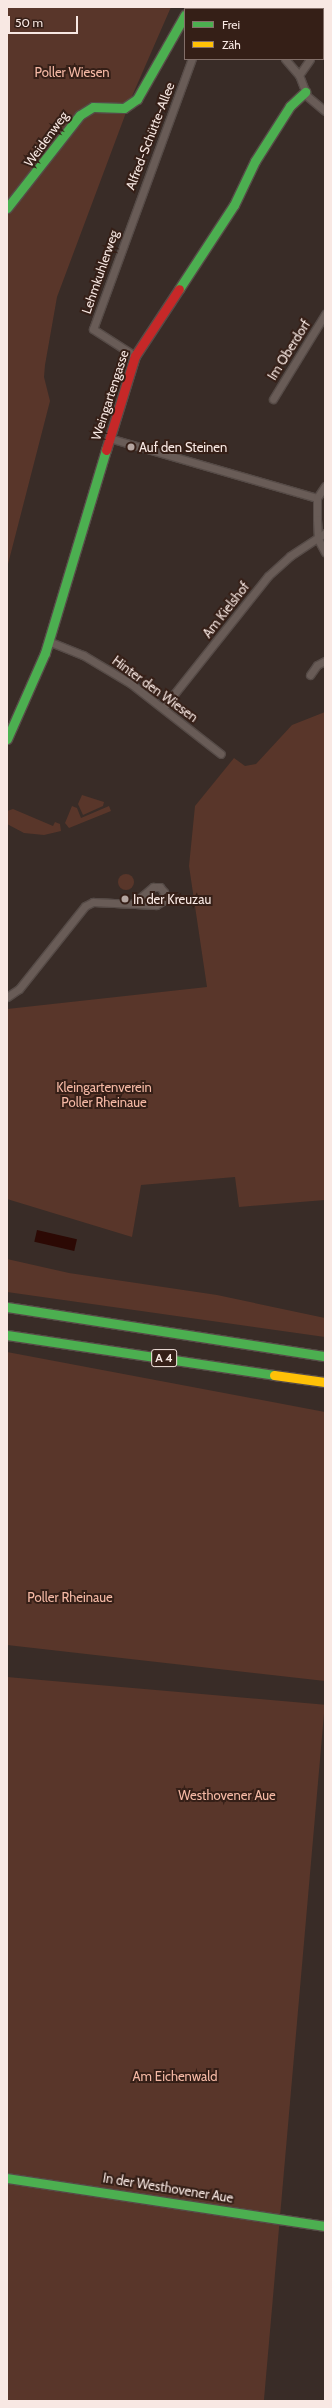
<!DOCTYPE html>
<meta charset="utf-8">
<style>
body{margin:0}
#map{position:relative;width:332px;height:2408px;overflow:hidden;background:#392c27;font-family:Cabin,sans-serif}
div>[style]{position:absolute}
.green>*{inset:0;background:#59362a;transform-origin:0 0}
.round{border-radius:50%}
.water>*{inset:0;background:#2c0904;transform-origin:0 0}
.roads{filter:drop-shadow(1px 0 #564b47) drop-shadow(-1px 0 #564b47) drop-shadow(0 1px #564b47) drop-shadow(0 -1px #564b47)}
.street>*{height:7px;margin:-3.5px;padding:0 3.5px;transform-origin:3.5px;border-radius:3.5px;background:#695c57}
.fast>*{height:9px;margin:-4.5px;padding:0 4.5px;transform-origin:4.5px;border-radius:4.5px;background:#4caf50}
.slow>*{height:9px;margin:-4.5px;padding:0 4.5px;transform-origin:4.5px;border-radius:4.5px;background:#ffc107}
.jam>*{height:9px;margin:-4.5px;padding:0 4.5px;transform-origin:4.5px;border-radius:4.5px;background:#c62828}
.dots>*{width:11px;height:11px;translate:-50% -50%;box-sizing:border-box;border:2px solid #351f17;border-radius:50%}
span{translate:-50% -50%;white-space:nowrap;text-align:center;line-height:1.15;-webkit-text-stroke:4px #351f17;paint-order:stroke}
.shield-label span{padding:1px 3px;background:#351f17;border:1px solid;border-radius:3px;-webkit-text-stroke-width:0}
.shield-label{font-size:12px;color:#f8e8e3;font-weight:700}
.park-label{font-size:13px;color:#f5b9a5}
.street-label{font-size:13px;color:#f8e8e3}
.poi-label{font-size:13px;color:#f8e8e3}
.left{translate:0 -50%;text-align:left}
.frame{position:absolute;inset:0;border:8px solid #f8e8e3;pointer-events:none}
.legend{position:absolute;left:184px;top:8px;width:140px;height:52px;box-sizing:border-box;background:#351f17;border:1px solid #836f69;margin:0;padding:5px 7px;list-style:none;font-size:12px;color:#f8e8e3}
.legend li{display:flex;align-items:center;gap:8px;height:20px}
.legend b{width:20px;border:1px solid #836f69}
.scale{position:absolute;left:8px;top:16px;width:70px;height:18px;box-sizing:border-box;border:2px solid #f8e8e3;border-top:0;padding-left:5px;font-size:12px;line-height:14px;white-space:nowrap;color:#f8e8e3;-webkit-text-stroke:3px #351f17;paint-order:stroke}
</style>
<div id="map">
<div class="green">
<i style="clip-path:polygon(7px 7px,171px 7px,133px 94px,57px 297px,45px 365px,44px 377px,50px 401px,7px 568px)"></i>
<i style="clip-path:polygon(325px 712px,325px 1200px,239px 1207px,235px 1177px,141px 1185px,132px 1237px,7px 1199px,7px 1009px,207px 987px,189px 866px,195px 806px,234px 758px,245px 766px,256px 764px,292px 725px)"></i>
<i style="clip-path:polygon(82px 795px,104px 802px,103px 806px,83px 815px,78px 804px)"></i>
<i style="clip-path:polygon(72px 806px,77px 808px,81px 818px,109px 806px,111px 811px,69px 828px,65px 823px)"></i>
<i style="clip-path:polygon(13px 809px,53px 826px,55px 822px,60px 824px,61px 831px,44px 835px,24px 833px,7px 824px,7px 811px)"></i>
<i class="round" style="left:118px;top:874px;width:16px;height:16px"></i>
<i style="clip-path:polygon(7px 1259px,69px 1273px,217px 1295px,325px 1318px,325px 1337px,7px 1292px)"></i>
<i style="clip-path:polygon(7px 1352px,325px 1412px,325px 1681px,7px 1645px)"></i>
<i style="left:7px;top:1677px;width:319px;height:724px;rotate:5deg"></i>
</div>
<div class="water">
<i style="left:37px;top:1230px;width:41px;height:12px;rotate:13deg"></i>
</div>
<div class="roads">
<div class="street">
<i style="left:225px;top:7px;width:2px;rotate:63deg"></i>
<i style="left:188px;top:9px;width:2px;rotate:-63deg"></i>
<i style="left:215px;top:9px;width:3px;rotate:-45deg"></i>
<i style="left:323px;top:38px;width:4px;rotate:-56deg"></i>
<i style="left:285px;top:59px;width:21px;rotate:49deg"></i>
<i style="left:299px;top:75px;width:22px;rotate:69deg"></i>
<i style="left:307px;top:96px;width:23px;rotate:40deg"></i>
<i style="left:299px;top:75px;width:19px;rotate:-55deg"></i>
<i style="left:135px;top:356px;width:50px;rotate:-147.3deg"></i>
<i style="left:93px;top:329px;width:288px;rotate:-69.9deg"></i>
<i style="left:273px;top:399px;width:100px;rotate:-58.5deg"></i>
<i style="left:109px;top:438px;width:216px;rotate:16.1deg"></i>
<i style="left:325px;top:486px;width:14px;rotate:124deg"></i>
<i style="left:317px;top:498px;width:21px;rotate:90deg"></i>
<i style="left:317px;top:519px;width:20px;rotate:87deg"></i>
<i style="left:318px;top:539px;width:15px;rotate:62deg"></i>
<i style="left:48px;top:641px;width:38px;rotate:22deg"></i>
<i style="left:83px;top:655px;width:55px;rotate:30.8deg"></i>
<i style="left:130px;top:683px;width:115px;rotate:38deg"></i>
<i style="left:310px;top:675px;width:12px;rotate:-55deg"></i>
<i style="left:317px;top:665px;width:9px;rotate:-27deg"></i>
<i style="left:163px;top:708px;width:169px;rotate:-51.5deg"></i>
<i style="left:268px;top:576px;width:30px;rotate:-42deg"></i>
<i style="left:290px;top:556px;width:42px;rotate:-33.3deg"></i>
<i style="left:7px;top:997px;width:14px;rotate:-34deg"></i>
<i style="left:19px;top:989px;width:106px;rotate:-51.5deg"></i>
<i style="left:85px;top:906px;width:9px;rotate:-27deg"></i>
<i style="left:93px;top:902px;width:63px;rotate:2.7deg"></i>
<i style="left:156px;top:905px;width:8px;rotate:-30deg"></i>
<i style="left:163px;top:901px;width:9px;rotate:-84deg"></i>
<i style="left:164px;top:892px;width:6px;rotate:-129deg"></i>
<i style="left:160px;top:887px;width:7px;rotate:180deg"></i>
<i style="left:153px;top:887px;width:26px;rotate:140deg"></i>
</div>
<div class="fast">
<i style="left:7px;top:208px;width:118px;rotate:-51.9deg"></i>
<i style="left:80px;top:115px;width:15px;rotate:-32deg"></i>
<i style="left:93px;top:107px;width:31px;rotate:2deg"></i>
<i style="left:124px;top:108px;width:16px;rotate:-35deg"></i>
<i style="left:137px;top:99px;width:97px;rotate:-60.3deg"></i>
<i style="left:179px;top:289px;width:100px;rotate:-56.8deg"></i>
<i style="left:234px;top:205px;width:49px;rotate:-64.5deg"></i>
<i style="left:255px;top:161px;width:65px;rotate:-57.5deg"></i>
<i style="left:290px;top:106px;width:21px;rotate:-43deg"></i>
<i style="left:7px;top:739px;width:94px;rotate:-66.2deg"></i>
<i style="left:45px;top:653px;width:212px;rotate:-73.3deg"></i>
<i style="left:7px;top:1307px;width:322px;rotate:8.8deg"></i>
<i style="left:7px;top:1335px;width:270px;rotate:8.5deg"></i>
<i style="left:7px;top:2178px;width:322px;rotate:8.6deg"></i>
</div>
<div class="slow">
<i style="left:274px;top:1375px;width:51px;rotate:7.8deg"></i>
</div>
<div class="jam">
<i style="left:106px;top:450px;width:98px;rotate:-72.9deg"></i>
<i style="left:135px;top:356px;width:80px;rotate:-56.7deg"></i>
</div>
</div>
<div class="dots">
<i style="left:131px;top:447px;background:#b5a6a1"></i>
<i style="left:125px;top:899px;background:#b5a6a1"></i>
</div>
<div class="shield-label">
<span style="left:164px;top:1358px">A 4</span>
</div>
<div class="park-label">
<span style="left:72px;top:72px">Poller Wiesen</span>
<span style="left:104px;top:1095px">Kleingartenverein<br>Poller Rheinaue</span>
<span style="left:70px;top:1597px">Poller Rheinaue</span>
<span style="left:227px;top:1795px">Westhovener Aue</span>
<span style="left:175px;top:2076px">Am Eichenwald</span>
</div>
<div class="street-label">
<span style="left:150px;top:136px;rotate:-69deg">Alfred-Schütte-Allee</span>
<span style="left:46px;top:139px;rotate:-54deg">Weidenweg</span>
<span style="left:100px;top:272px;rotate:-71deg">Lehmkuhlerweg</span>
<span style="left:289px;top:350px;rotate:-58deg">Im Oberdorf</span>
<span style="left:110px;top:395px;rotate:-72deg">Weingartengasse</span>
<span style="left:226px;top:610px;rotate:-52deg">Am Kielshof</span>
<span style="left:155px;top:689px;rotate:36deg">Hinter den Wiesen</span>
<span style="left:168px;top:2188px;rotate:9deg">In der Westhovener Aue</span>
</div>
<div class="poi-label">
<span class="left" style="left:139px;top:447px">Auf den Steinen</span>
<span class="left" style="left:133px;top:899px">In der Kreuzau</span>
</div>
<div class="frame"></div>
<ul class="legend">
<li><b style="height:5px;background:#4caf50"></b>Frei</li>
<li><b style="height:5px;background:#ffc107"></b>Zäh</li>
</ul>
<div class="scale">50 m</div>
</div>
